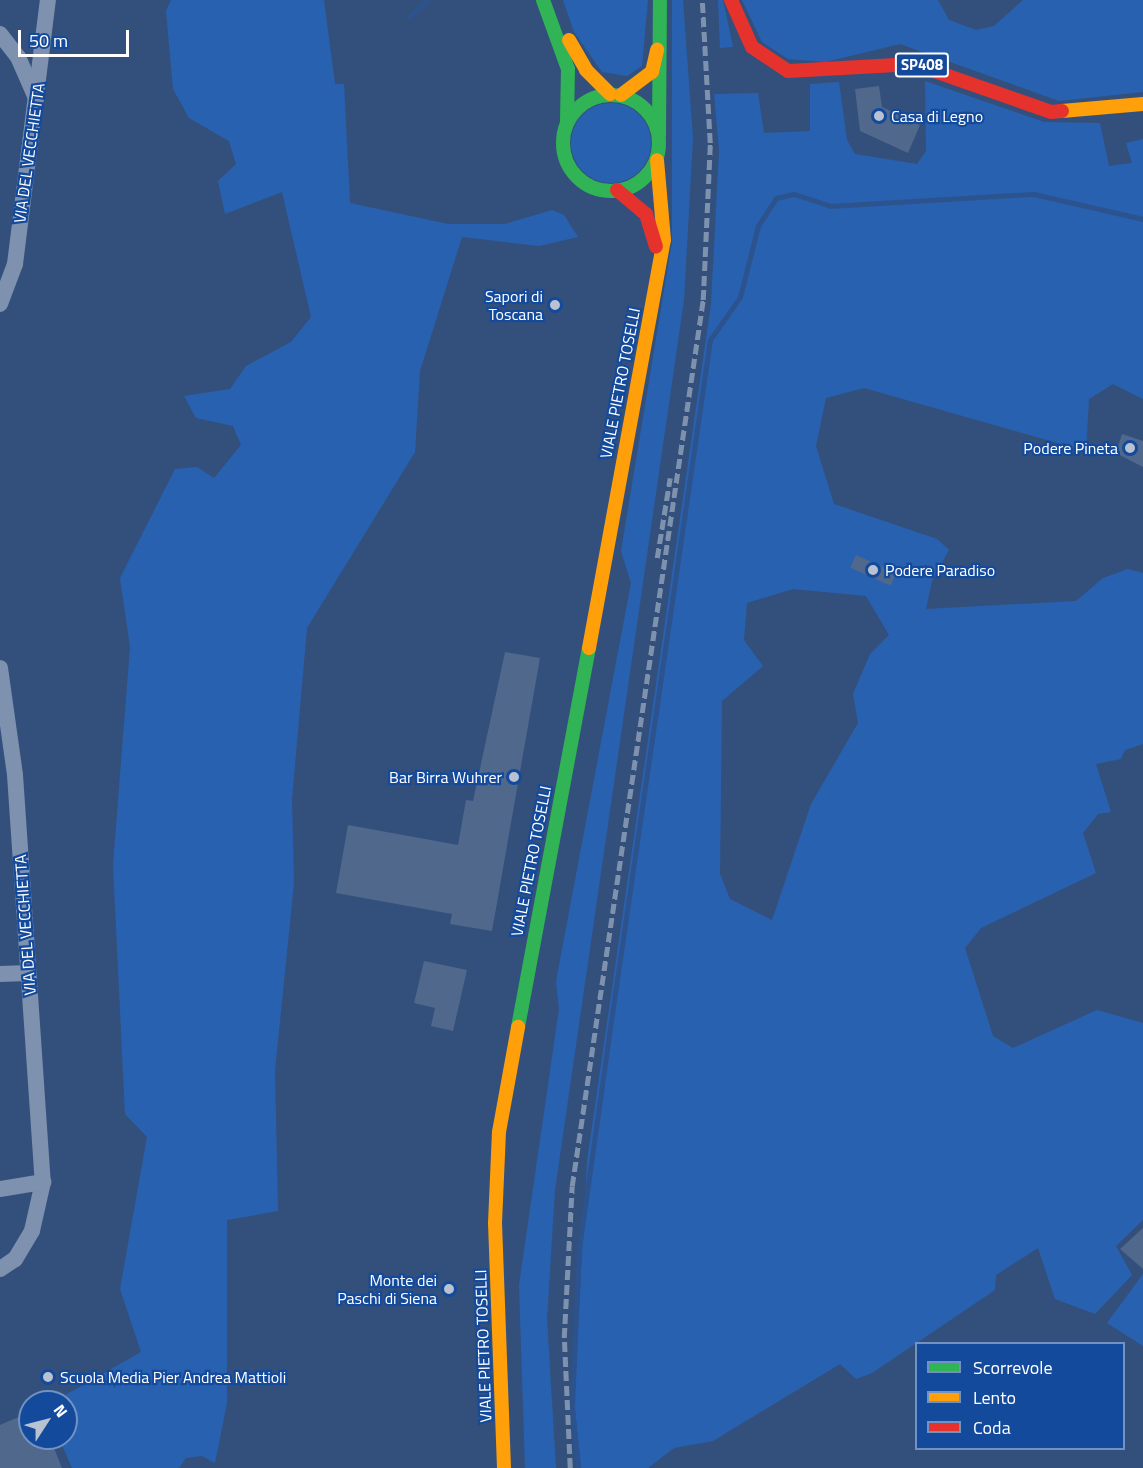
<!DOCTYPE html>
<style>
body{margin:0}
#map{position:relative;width:1143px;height:1468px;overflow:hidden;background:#33507c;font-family:"Titillium Web",sans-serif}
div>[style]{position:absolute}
.green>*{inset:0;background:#2961b1}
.round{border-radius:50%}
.stream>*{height:4.5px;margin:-2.25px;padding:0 2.25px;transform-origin:2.25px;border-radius:2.25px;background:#2c538d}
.building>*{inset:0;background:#50688b;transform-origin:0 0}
.street>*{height:16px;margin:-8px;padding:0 8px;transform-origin:8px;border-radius:8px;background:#7e91ae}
.fast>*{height:14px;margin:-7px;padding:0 7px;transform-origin:7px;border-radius:7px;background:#30b455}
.fast>.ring{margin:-7px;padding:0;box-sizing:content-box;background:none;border:14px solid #30b455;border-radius:50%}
.slow>*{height:14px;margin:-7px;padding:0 7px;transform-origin:7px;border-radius:7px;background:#ff9f0a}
.jam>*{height:14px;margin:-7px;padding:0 7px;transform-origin:7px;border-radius:7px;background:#e5322d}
.rail>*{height:4.5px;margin-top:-2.25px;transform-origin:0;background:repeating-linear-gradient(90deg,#7e91ad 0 10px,transparent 0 14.5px)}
.dots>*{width:16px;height:16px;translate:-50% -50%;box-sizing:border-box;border:3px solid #144a9b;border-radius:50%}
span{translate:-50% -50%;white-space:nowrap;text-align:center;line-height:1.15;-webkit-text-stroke:4.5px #144a9b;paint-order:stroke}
.shield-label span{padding:2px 4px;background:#144a9b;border:2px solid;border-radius:4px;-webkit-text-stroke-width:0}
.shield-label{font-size:15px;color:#fff;font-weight:700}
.poi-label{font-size:16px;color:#fff}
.left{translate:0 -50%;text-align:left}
.right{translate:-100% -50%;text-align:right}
.street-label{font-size:16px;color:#fff}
.legend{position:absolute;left:915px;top:1342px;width:210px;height:108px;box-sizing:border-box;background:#144a9b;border:2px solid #7292c3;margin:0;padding:8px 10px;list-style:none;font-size:18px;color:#fff}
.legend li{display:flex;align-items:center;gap:12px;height:30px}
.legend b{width:30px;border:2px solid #7292c3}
.north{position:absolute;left:18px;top:1390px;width:60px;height:60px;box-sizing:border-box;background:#144a9b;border:2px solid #7292c3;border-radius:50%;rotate:54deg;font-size:16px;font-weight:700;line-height:24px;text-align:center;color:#fff}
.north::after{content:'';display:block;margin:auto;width:21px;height:27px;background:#b8c2d1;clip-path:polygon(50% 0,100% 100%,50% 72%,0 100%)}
.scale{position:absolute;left:18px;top:30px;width:111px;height:27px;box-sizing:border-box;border:3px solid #fff;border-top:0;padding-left:8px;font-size:18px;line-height:21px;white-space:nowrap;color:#fff;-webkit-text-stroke:4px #144a9b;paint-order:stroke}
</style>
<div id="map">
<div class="green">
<i style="clip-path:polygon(171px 0,324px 0,335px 84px,344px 84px,350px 203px,448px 224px,505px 224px,552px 210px,564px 215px,578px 237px,539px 246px,462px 237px,420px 371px,415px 452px,307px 628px,292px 799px,294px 883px,275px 1070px,278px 1211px,227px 1220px,227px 1403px,215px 1463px,202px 1456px,186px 1458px,179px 1468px,72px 1468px,59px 1438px,66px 1438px,66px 1402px,53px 1402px,141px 1352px,120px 1289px,147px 1137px,125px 1114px,113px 865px,130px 647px,120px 578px,175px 469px,197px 467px,214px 478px,241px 445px,233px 426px,196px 418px,184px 396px,230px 389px,246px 366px,291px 342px,311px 317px,282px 192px,225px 214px,218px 181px,236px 164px,229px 141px,189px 118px,173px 89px,166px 11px)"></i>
<i style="clip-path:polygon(563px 0,648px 0,642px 66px,627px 76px,602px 72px,574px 32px)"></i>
<i style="clip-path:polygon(672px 0,683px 0,693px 138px,684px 300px,555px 1190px,547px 1319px,556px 1468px,525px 1468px,519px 1285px,559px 1009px,556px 981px,631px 583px,621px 551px,672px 242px)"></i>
<i style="clip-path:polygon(718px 0,723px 0,733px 47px,720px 48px)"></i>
<i style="clip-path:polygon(742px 0,938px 0,949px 20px,976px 30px,994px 26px,1023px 0,1143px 0,1143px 92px,1059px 101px,900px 44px,825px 62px,788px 59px,762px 42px)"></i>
<i style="clip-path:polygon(evenodd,925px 81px,1044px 122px,1100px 123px,1109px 166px,1132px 163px,1126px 143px,1143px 139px,1143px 399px,1113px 384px,1089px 399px,1086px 451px,864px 388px,826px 398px,816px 446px,834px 504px,937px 539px,949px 550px,932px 581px,926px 609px,1076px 601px,1103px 578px,1128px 569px,1143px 573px,1143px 744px,1125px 750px,1121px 759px,1096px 764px,1111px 812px,1098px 814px,1083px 833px,1096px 873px,981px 928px,965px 948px,993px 1036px,1013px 1048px,1097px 1010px,1143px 1023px,1143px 1220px,1116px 1246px,1132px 1275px,1095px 1314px,1055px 1299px,1038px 1248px,996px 1275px,995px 1290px,872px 1373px,856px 1379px,840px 1364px,713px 1441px,674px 1448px,648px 1468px,581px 1468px,574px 1403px,587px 1161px,711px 304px,719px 151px,714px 94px,758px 93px,764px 133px,810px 131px,810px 84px,839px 82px,847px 140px,855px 154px,917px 164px,926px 151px,925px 81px,793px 589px,866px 596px,889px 635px,870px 654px,853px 694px,858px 723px,811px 804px,772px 920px,730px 899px,720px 874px,722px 701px,763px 666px,744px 640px,747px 603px,793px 589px)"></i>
<i class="round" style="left:571px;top:103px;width:80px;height:80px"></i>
<i style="clip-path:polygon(1143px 1274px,1143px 1346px,1107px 1323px)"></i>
</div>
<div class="stream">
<i style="left:409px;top:17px;width:25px;rotate:-42deg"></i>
<i style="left:578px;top:1468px;width:61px;rotate:-95.6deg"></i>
<i style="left:572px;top:1407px;width:158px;rotate:-87.5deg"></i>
<i style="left:579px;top:1249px;width:216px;rotate:-82deg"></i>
<i style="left:609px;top:1035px;width:702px;rotate:-81.73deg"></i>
<i style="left:710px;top:340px;width:52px;rotate:-55.1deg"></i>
<i style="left:740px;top:297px;width:73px;rotate:-75.8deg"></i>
<i style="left:758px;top:226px;width:33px;rotate:-57deg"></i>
<i style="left:776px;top:198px;width:18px;rotate:-13deg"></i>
<i style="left:794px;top:194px;width:38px;rotate:18deg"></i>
<i style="left:830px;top:206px;width:204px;rotate:-3.4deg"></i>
<i style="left:1034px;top:194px;width:112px;rotate:12.9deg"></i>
</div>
<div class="building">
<i style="clip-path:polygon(879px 86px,882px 107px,920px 125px,908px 153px,860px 131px,855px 89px)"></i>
<i style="clip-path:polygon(1122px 434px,1143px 441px,1143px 467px,1116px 453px)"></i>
<i style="left:856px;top:555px;width:44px;height:14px;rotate:24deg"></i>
<i style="clip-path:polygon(505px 652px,540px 658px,492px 931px,450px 924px,452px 914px,336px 893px,348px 825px,458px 845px,466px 800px,473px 801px)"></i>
<i style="clip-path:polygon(424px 961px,467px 970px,453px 1031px,431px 1026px,435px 1008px,414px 1003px)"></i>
<i style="clip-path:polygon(1143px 1228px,1143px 1269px,1120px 1249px)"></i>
<i style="clip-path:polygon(30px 1412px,30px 1438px,50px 1438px,62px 1468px,0 1468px,0 1425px)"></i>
</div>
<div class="street">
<i style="left:0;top:34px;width:29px;rotate:52deg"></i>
<i style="left:18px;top:57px;width:45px;rotate:66.3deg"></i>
<i style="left:0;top:304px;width:43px;rotate:-69.4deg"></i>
<i style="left:15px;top:264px;width:266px;rotate:-82.9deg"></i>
<i style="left:0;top:668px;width:108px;rotate:82deg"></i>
<i style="left:15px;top:775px;width:408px;rotate:86.1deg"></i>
<i style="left:43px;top:1182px;width:50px;rotate:102.7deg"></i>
<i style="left:32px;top:1231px;width:33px;rotate:121deg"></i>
<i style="left:15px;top:1259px;width:18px;rotate:146deg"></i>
<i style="left:0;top:974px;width:28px;rotate:-2deg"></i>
<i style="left:0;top:1189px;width:44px;rotate:-9.2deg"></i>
</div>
<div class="fast">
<i style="left:543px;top:0;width:73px;rotate:70.1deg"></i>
<i style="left:568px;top:69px;width:53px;rotate:91.1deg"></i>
<i class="ring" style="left:563px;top:95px;width:82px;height:82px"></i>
<i style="left:659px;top:135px;width:135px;rotate:-89.6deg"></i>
<i style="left:518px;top:1027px;width:386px;rotate:-79.4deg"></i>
</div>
<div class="slow">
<i style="left:569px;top:40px;width:34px;rotate:60deg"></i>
<i style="left:586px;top:70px;width:34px;rotate:45deg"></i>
<i style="left:621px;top:95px;width:39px;rotate:-37deg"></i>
<i style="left:652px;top:72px;width:23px;rotate:-77deg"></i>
<i style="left:1062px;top:111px;width:81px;rotate:-4.9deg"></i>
<i style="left:589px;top:648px;width:415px;rotate:-79.6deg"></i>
<i style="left:664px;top:240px;width:80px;rotate:-95deg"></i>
<i style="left:504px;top:1468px;width:245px;rotate:-92.1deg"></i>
<i style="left:495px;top:1223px;width:91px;rotate:-87.5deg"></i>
<i style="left:499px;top:1132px;width:107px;rotate:-79.7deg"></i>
</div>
<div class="jam">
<i style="left:731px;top:0;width:51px;rotate:65.9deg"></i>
<i style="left:752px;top:47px;width:43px;rotate:33.7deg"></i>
<i style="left:788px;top:71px;width:126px;rotate:-3.2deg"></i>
<i style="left:914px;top:64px;width:145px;rotate:19.3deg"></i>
<i style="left:1051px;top:112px;width:11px;rotate:-5deg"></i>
<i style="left:617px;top:190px;width:38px;rotate:40deg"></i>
<i style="left:646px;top:214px;width:34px;rotate:73deg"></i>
</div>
<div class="rail">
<i style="left:657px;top:558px;width:81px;rotate:-80.8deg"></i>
<i style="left:570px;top:1468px;width:130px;rotate:-92.6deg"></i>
<i style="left:564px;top:1338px;width:152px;rotate:-87deg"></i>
<i style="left:572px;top:1186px;width:896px;rotate:-81.59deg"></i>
<i style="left:703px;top:300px;width:157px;rotate:-87.4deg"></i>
<i style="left:710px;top:143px;width:143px;rotate:-93.2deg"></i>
</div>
<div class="dots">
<i style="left:879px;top:116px;background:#b8c2d1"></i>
<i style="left:555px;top:305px;background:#b8c2d1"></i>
<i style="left:1130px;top:448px;background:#b8c2d1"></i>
<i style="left:873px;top:570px;background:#b8c2d1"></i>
<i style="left:514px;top:777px;background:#b8c2d1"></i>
<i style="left:449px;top:1289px;background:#b8c2d1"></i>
<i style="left:48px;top:1377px;background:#b8c2d1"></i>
</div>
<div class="shield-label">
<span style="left:922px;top:65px">SP408</span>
</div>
<div class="poi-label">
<span class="left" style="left:891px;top:116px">Casa di Legno</span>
<span class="right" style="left:543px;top:305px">Sapori di<br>Toscana</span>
<span class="right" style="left:1118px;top:448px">Podere Pineta</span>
<span class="left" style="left:885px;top:570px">Podere Paradiso</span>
<span class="right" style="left:502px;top:777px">Bar Birra Wuhrer</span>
<span class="right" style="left:437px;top:1289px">Monte dei<br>Paschi di Siena</span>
<span class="left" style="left:60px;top:1377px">Scuola Media Pier Andrea Mattioli</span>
</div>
<div class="street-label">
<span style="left:29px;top:153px;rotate:-82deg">VIA DEL VECCHIETTA</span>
<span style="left:620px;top:383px;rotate:-79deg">VIALE PIETRO TOSELLI</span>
<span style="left:531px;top:861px;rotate:-79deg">VIALE PIETRO TOSELLI</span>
<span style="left:25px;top:925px;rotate:-94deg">VIA DEL VECCHIETTA</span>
<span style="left:483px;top:1346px;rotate:-92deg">VIALE PIETRO TOSELLI</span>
</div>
<ul class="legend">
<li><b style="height:8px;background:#30b455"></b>Scorrevole</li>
<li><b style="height:8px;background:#ff9f0a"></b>Lento</li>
<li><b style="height:8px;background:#e5322d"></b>Coda</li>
</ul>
<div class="north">N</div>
<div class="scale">50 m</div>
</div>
